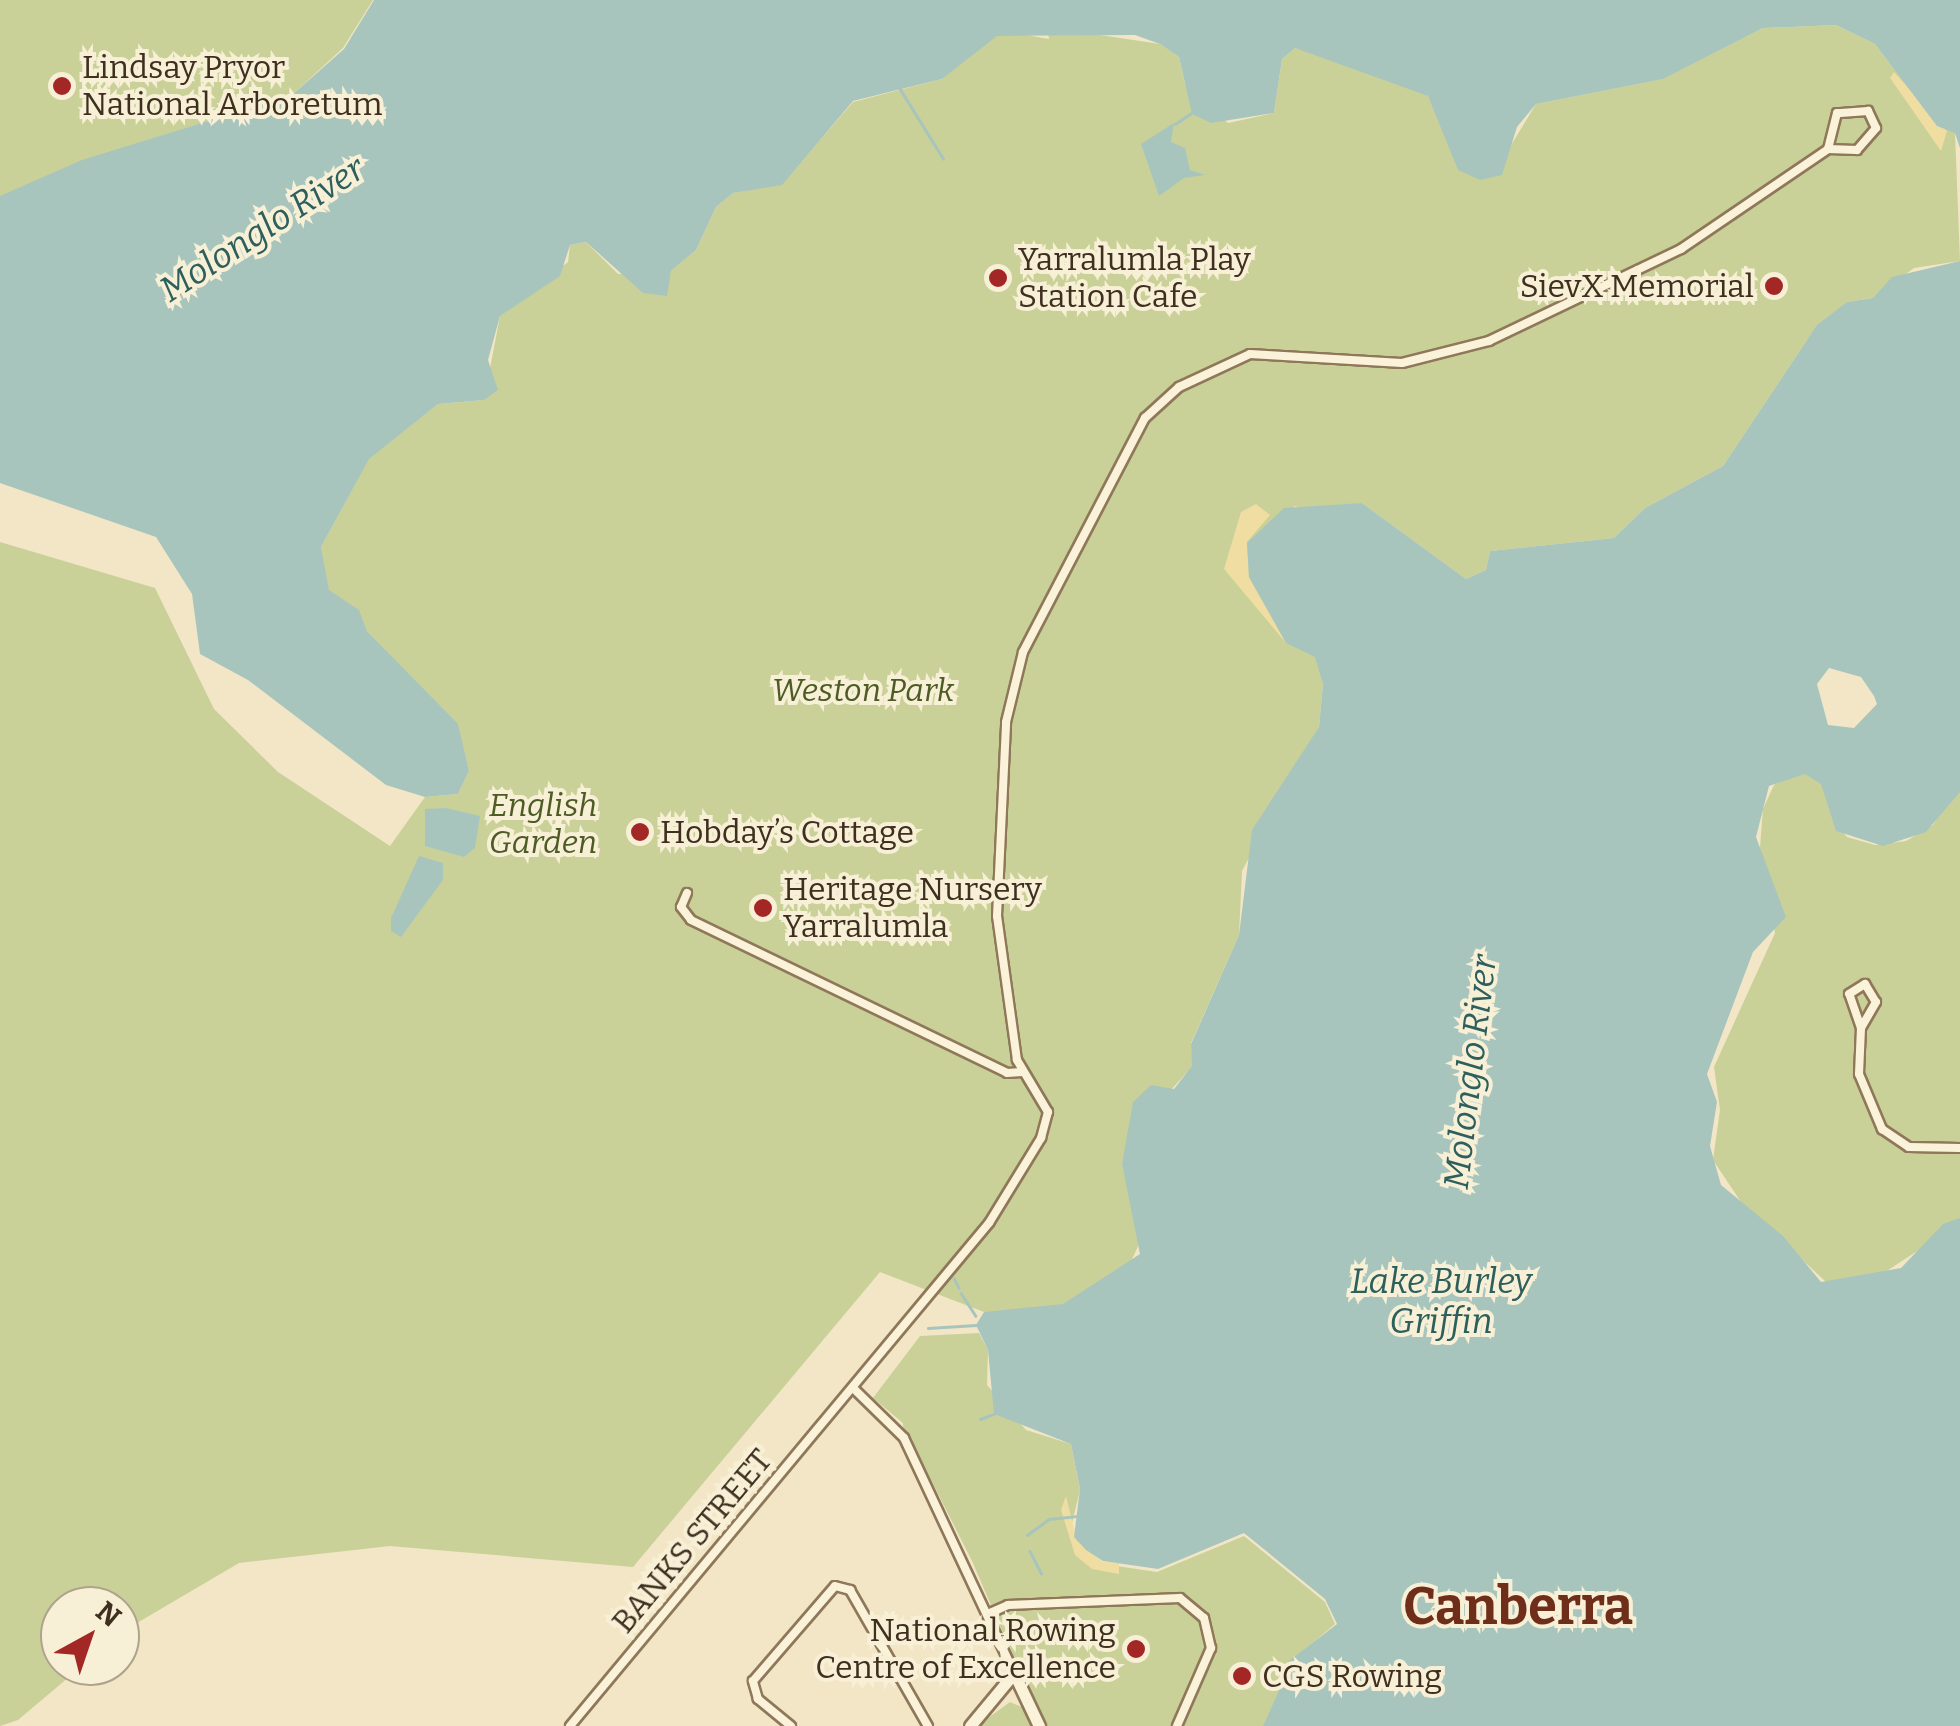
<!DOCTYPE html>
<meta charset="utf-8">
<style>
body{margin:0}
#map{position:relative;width:1960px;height:1726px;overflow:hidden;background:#f2e6c6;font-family:Bitter,serif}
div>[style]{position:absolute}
.green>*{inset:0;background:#c9d198}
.sand>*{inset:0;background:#efdda2}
.water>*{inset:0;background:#a8c5bd}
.stream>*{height:2.5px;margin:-1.25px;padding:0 1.25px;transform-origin:1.25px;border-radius:1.25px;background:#a8c5bd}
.roads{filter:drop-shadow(2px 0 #8f785a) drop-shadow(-2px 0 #8f785a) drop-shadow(0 2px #8f785a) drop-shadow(0 -2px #8f785a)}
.minor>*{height:8px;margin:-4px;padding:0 4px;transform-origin:4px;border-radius:4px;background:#fbf2da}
.secondary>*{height:11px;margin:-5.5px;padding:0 5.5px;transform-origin:5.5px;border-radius:5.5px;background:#fbf2da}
.dots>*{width:28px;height:28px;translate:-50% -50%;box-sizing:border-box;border:5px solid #f8f0d6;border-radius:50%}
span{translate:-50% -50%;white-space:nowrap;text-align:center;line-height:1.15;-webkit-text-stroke:8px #f8f0d6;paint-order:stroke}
.poi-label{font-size:32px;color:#3e2f1f}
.left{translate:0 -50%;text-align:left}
.right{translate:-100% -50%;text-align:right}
.park-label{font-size:32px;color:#4c5c24;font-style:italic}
.street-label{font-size:32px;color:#3e2f1f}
.water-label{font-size:35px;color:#2d5f5d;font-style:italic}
.town-label{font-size:52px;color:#6e2e1a;font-weight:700}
.north{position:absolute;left:40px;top:1586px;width:100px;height:100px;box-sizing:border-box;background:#f8f0d6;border:2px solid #aea38d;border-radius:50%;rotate:40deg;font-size:28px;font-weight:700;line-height:40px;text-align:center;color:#3e2f1f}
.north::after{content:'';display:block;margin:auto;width:35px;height:45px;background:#a32725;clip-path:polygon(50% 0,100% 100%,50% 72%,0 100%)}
</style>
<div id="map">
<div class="green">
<i style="clip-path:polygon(0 0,373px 0,343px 48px,292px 95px,91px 158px,84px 172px,0 205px)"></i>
<i style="clip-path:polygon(1836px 25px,1875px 44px,1931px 117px,1955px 133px,1960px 261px,1914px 268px,1873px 298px,1847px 302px,1807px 340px,1723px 466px,1645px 508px,1614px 538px,1490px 551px,1486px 570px,1466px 579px,1362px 503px,1310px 511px,1294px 506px,1323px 684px,1319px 727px,1242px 871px,1239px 935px,1191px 1043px,1193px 1066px,1130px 1134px,1122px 1164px,1141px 1240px,1127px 1270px,1063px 1304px,1016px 1314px,984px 1312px,880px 1272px,633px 1567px,390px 1546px,239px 1563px,120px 1633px,120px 1606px,60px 1606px,60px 1666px,82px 1666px,18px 1720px,0 1726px,0 542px,155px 588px,214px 709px,278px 772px,390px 846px,425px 797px,458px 794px,469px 771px,457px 724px,367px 631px,358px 610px,328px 590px,321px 547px,369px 458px,438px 404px,484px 400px,500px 316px,568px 262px,570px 245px,586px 242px,618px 274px,671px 271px,696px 250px,716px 207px,733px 193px,782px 184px,853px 102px,942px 79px,997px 30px,1049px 39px,1047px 27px,1160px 44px,1179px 57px,1185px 84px,1228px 123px,1274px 113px,1282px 59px,1295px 48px,1401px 80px,1428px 96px,1442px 124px,1510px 147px,1536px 104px,1662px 79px,1763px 28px)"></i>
<i style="clip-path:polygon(1800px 768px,1822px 777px,1834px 822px,1847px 837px,1875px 845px,1906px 841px,1933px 825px,1960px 781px,1960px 1223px,1873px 1280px,1826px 1282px,1741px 1202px,1713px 1160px,1720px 1110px,1714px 1067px,1775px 933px,1759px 860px,1763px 809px,1774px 785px)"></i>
<i style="clip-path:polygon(979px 1333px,988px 1350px,987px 1385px,1026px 1430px,1071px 1444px,1080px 1490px,1071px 1527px,1085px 1552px,1103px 1564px,1157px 1572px,1244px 1536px,1325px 1602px,1335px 1624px,1276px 1674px,1283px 1684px,1264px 1726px,1043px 1726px,972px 1561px,931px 1480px,920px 1476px,904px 1445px,903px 1423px,873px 1398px,920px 1336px)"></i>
<i style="clip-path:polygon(1010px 1702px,1024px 1708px,1034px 1726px,977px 1726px)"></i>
</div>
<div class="sand">
<i style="clip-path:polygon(1894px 72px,1947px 131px,1941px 151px,1890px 78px)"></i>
<i style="clip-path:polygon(1256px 504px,1270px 515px,1247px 542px,1249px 577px,1286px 643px,1224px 569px,1241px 512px)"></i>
<i style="clip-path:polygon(1066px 1496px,1077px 1541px,1103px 1562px,1119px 1563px,1119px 1574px,1092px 1569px,1075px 1555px,1061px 1510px)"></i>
</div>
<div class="water">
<i style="clip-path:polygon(374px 0,1960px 0,1960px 148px,1955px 133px,1937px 126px,1875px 44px,1836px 25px,1763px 28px,1663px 79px,1536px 104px,1517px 127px,1502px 175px,1480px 180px,1458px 170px,1428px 96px,1295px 48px,1282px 59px,1274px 113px,1211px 123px,1192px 114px,1179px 57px,1160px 44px,1135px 35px,997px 36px,942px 79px,853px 101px,782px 185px,733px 193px,716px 207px,696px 250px,671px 271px,667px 296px,643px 293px,586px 242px,570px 245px,560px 276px,500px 316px,488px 360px,498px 390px,484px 400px,438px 404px,369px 459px,321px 547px,329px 590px,359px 610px,367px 631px,458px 724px,469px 771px,458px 794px,425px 797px,386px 785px,248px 680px,200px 654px,192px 594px,156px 537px,0 483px,0 196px,82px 160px,292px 95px,344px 49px)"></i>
<i style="clip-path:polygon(1174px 123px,1171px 142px,1185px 148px,1190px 170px,1205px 175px,1184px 178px,1159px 196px,1141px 144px)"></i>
<i style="clip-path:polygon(evenodd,1960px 261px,1960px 792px,1926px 832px,1883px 846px,1836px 831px,1821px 784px,1805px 774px,1769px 786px,1756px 837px,1786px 917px,1753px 952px,1707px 1074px,1717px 1102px,1710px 1146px,1721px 1185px,1783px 1236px,1821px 1282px,1901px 1268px,1943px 1224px,1960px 1218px,1960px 1726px,1263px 1726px,1283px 1682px,1276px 1671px,1337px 1624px,1325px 1599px,1244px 1533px,1158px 1569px,1103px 1561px,1086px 1550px,1074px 1537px,1080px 1489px,1071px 1444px,994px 1414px,988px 1350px,976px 1325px,984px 1312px,1063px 1304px,1140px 1254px,1122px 1164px,1133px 1102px,1151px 1085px,1174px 1089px,1192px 1066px,1191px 1044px,1239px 935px,1252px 830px,1319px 727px,1323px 684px,1315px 657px,1286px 643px,1249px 577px,1247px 543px,1284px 508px,1362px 503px,1466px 579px,1486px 570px,1490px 551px,1614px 538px,1645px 508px,1723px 466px,1817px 325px,1847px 302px,1873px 298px,1892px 277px,1960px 261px,1829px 668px,1861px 677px,1874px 696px,1877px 704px,1854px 728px,1828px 725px,1817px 684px,1829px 668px)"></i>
<i style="clip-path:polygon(446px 808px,480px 816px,475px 848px,464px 857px,425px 846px,425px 809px)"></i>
<i style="clip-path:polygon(419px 856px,443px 863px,443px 880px,401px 937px,391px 931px,391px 918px)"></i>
</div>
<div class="stream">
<i style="left:899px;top:87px;width:84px;rotate:58.2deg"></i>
<i style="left:1175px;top:124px;width:23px;rotate:-34deg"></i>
<i style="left:954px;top:1278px;width:11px;rotate:63deg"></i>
<i style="left:961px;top:1293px;width:27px;rotate:57deg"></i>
<i style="left:928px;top:1328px;width:48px;rotate:-3.6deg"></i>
<i style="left:980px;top:1419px;width:15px;rotate:-20deg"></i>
<i style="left:1027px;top:1535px;width:27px;rotate:-36deg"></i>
<i style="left:1049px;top:1519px;width:27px;rotate:-6deg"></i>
<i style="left:1030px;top:1551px;width:25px;rotate:63deg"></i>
</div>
<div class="roads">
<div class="minor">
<i style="left:687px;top:893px;width:15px;rotate:113deg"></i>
<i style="left:681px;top:907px;width:16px;rotate:52deg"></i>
<i style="left:691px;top:920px;width:351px;rotate:25.8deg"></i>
<i style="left:1007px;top:1073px;width:15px;rotate:-4deg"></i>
<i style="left:1865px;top:984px;width:21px;rotate:59deg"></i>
<i style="left:1876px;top:1002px;width:30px;rotate:120deg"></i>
<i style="left:1861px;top:1028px;width:36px;rotate:-109deg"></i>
<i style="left:1849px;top:994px;width:19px;rotate:-32deg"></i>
<i style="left:1861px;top:1028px;width:46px;rotate:92.5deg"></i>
<i style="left:1859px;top:1074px;width:60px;rotate:67.3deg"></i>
<i style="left:1882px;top:1129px;width:32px;rotate:34deg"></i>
<i style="left:1909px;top:1147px;width:51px;rotate:1.1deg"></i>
<i style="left:853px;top:1388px;width:71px;rotate:44.4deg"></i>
<i style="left:904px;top:1438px;width:259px;rotate:64.9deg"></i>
<i style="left:990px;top:1613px;width:20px;rotate:-24deg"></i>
<i style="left:1008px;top:1605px;width:172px;rotate:-2.3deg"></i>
<i style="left:1180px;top:1598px;width:31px;rotate:40deg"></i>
<i style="left:1204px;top:1618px;width:31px;rotate:77deg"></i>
<i style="left:1211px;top:1648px;width:85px;rotate:113.6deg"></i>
<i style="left:570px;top:1726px;width:655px;rotate:-50.21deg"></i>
<i style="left:989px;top:1223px;width:100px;rotate:-58.5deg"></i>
<i style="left:1041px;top:1138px;width:27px;rotate:-75deg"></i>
<i style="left:1048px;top:1112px;width:61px;rotate:-120.8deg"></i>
<i style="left:1017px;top:1060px;width:145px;rotate:-97.9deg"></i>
<i style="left:997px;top:916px;width:194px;rotate:-87.3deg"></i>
<i style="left:1006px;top:722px;width:72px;rotate:-76.3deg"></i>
<i style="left:1023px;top:652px;width:264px;rotate:-62.5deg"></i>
<i style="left:1145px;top:418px;width:46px;rotate:-42.4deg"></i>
<i style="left:1179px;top:387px;width:78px;rotate:-24.9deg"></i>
<i style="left:1250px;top:354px;width:152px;rotate:3.4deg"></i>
<i style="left:1402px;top:363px;width:90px;rotate:-14.2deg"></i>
<i style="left:1489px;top:341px;width:213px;rotate:-25.6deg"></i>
<i style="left:1681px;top:249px;width:178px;rotate:-34.2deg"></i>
<i style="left:1828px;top:149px;width:29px;rotate:2deg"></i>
<i style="left:1857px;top:150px;width:29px;rotate:-49deg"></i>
<i style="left:1876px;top:128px;width:19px;rotate:-115deg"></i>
<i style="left:1868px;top:111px;width:31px;rotate:176deg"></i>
<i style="left:1837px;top:113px;width:37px;rotate:104deg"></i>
<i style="left:791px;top:1726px;width:43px;rotate:-140.7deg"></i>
<i style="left:758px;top:1699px;width:19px;rotate:-106deg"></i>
<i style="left:753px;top:1681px;width:125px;rotate:-49.2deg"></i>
<i style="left:835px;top:1586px;width:16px;rotate:15deg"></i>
<i style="left:850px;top:1590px;width:157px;rotate:60.2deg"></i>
</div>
<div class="secondary">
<i style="left:970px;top:1726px;width:69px;rotate:-50.3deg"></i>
<i style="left:1014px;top:1673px;width:59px;rotate:64.7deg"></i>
</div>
</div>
<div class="dots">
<i style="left:62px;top:86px;background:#a32725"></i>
<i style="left:998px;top:278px;background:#a32725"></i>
<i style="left:1774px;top:286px;background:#a32725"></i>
<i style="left:640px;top:832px;background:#a32725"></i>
<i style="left:763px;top:908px;background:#a32725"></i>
<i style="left:1136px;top:1649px;background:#a32725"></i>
<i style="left:1242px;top:1676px;background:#a32725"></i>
</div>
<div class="poi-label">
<span class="left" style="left:82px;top:86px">Lindsay Pryor<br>National Arboretum</span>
<span class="left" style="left:1018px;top:278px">Yarralumla Play<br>Station Cafe</span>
<span class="right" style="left:1754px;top:286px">SievX Memorial</span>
<span class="left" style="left:660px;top:832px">Hobday’s Cottage</span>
<span class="left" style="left:783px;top:908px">Heritage Nursery<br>Yarralumla</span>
<span class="right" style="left:1116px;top:1649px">National Rowing<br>Centre of Excellence</span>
<span class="left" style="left:1262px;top:1676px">CGS Rowing</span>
</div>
<div class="park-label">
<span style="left:863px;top:690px">Weston Park</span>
<span style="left:543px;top:824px">English<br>Garden</span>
</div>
<div class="street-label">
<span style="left:692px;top:1541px;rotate:-50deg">BANKS STREET</span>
</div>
<div class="water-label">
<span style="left:262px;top:229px;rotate:-33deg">Molonglo River</span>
<span style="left:1470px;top:1072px;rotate:-83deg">Molonglo River</span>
<span style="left:1441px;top:1301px">Lake Burley<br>Griffin</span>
</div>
<div class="town-label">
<span style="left:1518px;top:1607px">Canberra</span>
</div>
<div class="north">N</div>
</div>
